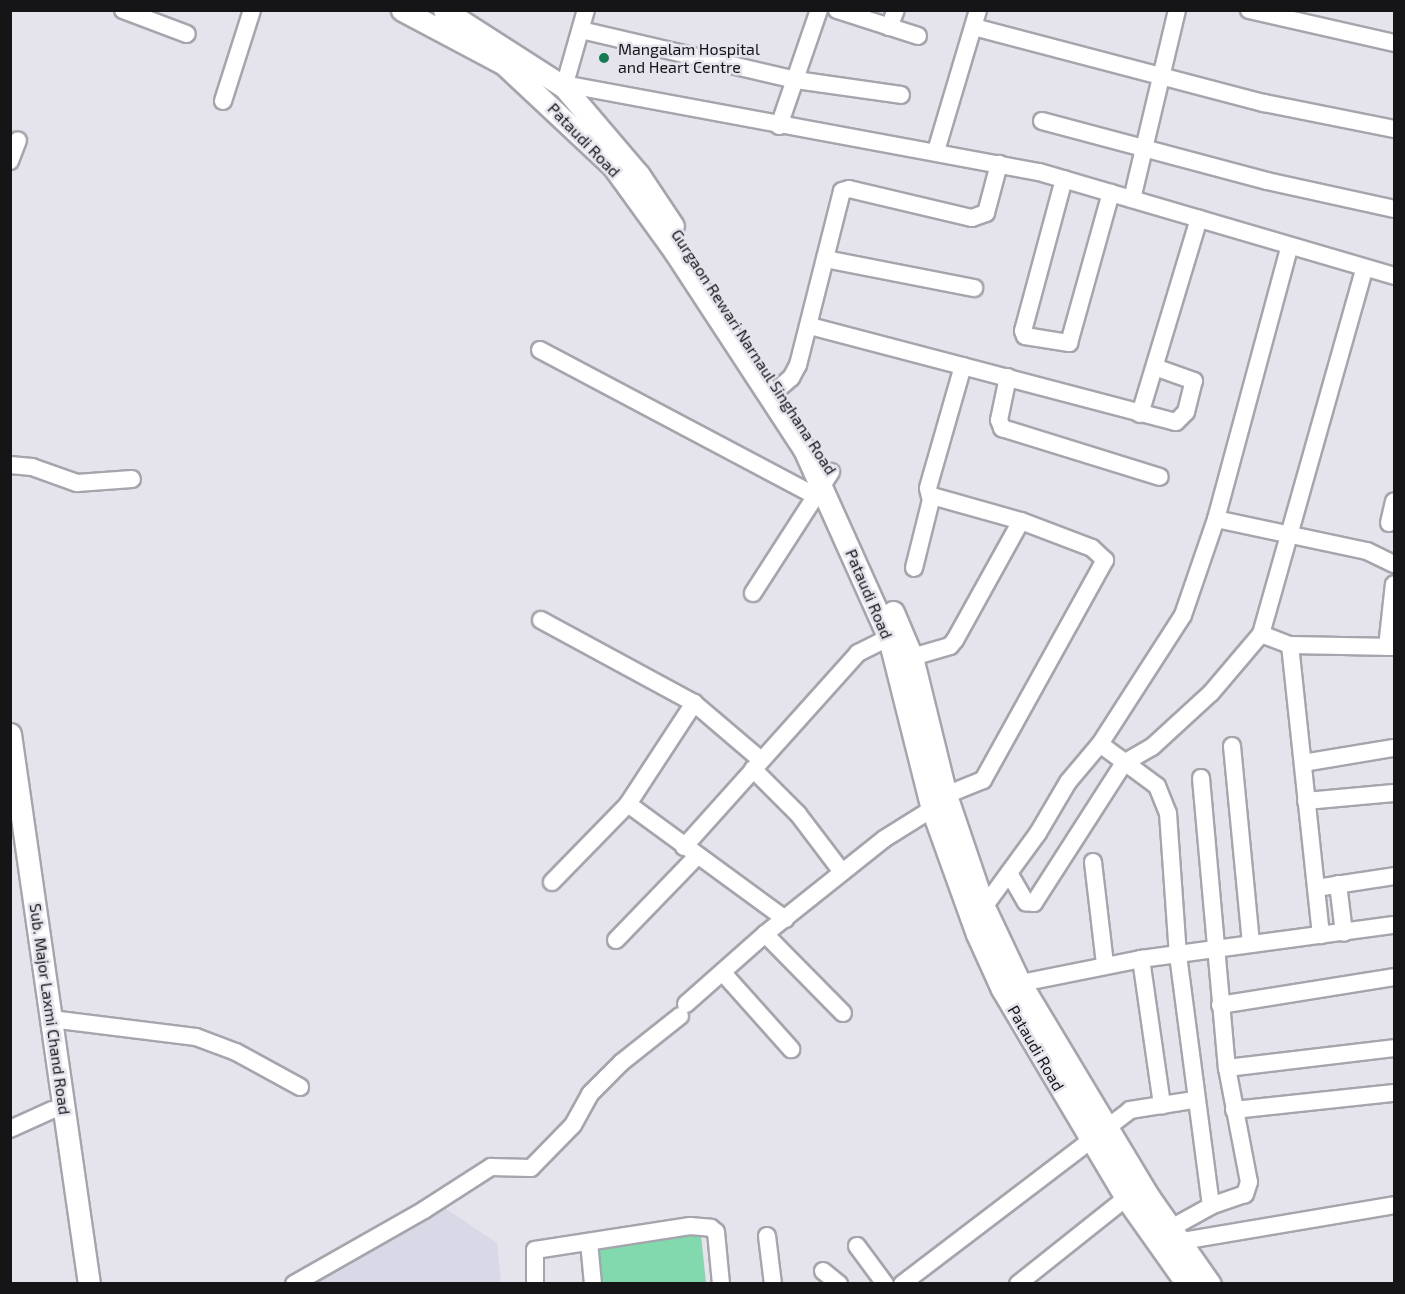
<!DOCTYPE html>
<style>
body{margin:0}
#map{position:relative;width:1405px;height:1294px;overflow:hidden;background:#e5e4ed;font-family:"Exo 2",sans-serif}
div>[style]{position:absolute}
.built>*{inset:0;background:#d8d8e7}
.green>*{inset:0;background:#82d9ad}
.roads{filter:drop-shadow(2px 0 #a5a5ad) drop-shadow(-2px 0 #a5a5ad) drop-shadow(0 2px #a5a5ad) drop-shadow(0 -2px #a5a5ad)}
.minor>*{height:16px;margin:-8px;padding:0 8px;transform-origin:8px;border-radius:8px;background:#fff}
.major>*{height:21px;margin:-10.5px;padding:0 10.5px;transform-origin:10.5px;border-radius:10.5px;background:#fff}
.dots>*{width:16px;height:16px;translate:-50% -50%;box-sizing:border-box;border:3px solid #e5e4ed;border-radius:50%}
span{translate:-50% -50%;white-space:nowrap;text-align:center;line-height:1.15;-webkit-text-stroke:5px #e5e4ed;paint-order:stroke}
.poi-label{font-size:16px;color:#151518}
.left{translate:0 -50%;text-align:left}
.street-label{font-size:16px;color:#151518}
.frame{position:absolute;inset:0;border:12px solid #151518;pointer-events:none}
</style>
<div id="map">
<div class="built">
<i style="clip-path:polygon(442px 1206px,497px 1243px,501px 1283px,294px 1284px)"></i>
</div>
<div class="green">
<i style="clip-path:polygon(701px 1235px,706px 1283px,599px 1283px,595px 1247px)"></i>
</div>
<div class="roads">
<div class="minor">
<i style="left:123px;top:10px;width:68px;rotate:20.6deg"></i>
<i style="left:837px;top:10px;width:85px;rotate:17.8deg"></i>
<i style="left:1249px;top:10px;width:149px;rotate:12.8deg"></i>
<i style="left:889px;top:27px;width:18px;rotate:-68deg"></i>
<i style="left:974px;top:27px;width:300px;rotate:14.7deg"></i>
<i style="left:1264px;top:103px;width:133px;rotate:11.3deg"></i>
<i style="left:581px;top:30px;width:221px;rotate:13.1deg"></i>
<i style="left:796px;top:80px;width:106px;rotate:8.1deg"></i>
<i style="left:564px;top:84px;width:483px;rotate:10.5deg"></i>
<i style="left:1039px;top:172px;width:370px;rotate:16.3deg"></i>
<i style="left:564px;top:87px;width:80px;rotate:-74.1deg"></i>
<i style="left:223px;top:101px;width:96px;rotate:-72.3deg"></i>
<i style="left:1042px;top:121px;width:233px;rotate:14.9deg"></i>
<i style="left:1267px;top:181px;width:130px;rotate:12.4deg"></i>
<i style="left:779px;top:126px;width:123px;rotate:-71deg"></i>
<i style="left:936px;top:151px;width:147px;rotate:-73.4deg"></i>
<i style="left:10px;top:161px;width:22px;rotate:-69deg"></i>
<i style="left:1064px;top:179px;width:157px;rotate:105.1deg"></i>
<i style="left:1023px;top:331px;width:5px;rotate:68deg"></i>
<i style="left:1025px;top:336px;width:45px;rotate:9deg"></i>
<i style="left:1069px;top:343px;width:156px;rotate:-74.4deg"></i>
<i style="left:1132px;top:199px;width:194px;rotate:-76.6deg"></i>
<i style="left:825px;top:259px;width:152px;rotate:11deg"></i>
<i style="left:810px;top:326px;width:378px;rotate:14.7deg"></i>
<i style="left:1176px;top:422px;width:14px;rotate:-45deg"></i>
<i style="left:1186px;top:412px;width:32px;rotate:-76deg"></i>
<i style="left:1194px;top:381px;width:41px;rotate:-160.3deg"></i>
<i style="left:540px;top:350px;width:310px;rotate:27.9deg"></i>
<i style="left:1008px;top:377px;width:44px;rotate:101.8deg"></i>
<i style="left:999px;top:420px;width:9px;rotate:69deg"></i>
<i style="left:1002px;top:428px;width:165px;rotate:17.2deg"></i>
<i style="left:770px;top:396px;width:28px;rotate:-41deg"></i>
<i style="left:791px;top:378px;width:15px;rotate:-62deg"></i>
<i style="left:798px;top:365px;width:179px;rotate:-75.8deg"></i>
<i style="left:842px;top:191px;width:7px;rotate:-16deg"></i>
<i style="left:849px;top:189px;width:126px;rotate:13.3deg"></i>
<i style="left:972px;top:218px;width:15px;rotate:-20deg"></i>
<i style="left:986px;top:213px;width:51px;rotate:-75.1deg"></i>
<i style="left:1140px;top:414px;width:204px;rotate:-73.2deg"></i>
<i style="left:10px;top:465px;width:22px;rotate:5deg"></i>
<i style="left:32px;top:467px;width:48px;rotate:19.6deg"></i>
<i style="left:77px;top:483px;width:55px;rotate:-4.2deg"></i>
<i style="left:930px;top:497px;width:9px;rotate:-103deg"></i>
<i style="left:928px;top:488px;width:127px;rotate:-74deg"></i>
<i style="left:1216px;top:519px;width:154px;rotate:12deg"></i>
<i style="left:1367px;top:551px;width:30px;rotate:26deg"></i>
<i style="left:1389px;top:523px;width:22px;rotate:-77deg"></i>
<i style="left:914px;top:568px;width:74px;rotate:-76deg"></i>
<i style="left:932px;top:496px;width:92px;rotate:15.7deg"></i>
<i style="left:1021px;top:521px;width:76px;rotate:20.8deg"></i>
<i style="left:1092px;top:548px;width:18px;rotate:43deg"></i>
<i style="left:1105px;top:560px;width:252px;rotate:119deg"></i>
<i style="left:983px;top:780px;width:40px;rotate:158deg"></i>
<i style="left:753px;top:593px;width:144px;rotate:-57.2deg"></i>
<i style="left:541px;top:620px;width:174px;rotate:28.5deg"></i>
<i style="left:694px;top:703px;width:88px;rotate:40.4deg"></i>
<i style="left:1261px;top:634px;width:31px;rotate:21deg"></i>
<i style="left:1290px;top:645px;width:104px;rotate:1.1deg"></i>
<i style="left:1290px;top:645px;width:292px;rotate:83.9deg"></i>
<i style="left:1387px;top:647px;width:63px;rotate:-83.7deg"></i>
<i style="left:902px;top:660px;width:50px;rotate:-16.3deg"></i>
<i style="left:950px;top:646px;width:8px;rotate:-50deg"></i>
<i style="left:955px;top:640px;width:136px;rotate:-61deg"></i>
<i style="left:1100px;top:744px;width:71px;rotate:36.4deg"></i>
<i style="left:1157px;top:786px;width:29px;rotate:68deg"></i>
<i style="left:1168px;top:813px;width:142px;rotate:86deg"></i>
<i style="left:1178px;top:955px;width:253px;rotate:82.5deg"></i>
<i style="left:1211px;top:1206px;width:46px;rotate:151.2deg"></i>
<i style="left:1232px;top:746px;width:199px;rotate:84.5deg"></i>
<i style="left:1303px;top:763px;width:92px;rotate:-9.4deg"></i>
<i style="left:753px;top:769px;width:64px;rotate:45deg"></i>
<i style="left:798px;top:814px;width:73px;rotate:52.8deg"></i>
<i style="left:1201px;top:778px;width:291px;rotate:84.9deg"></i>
<i style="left:1227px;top:1068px;width:116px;rotate:79.1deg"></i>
<i style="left:1249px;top:1182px;width:13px;rotate:108deg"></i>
<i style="left:1245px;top:1194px;width:36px;rotate:161deg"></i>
<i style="left:1306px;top:801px;width:88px;rotate:-5.2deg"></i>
<i style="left:628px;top:804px;width:195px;rotate:36.2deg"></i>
<i style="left:684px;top:847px;width:261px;rotate:-48.1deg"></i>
<i style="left:858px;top:653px;width:45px;rotate:-26.6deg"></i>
<i style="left:1093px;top:862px;width:103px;rotate:83.3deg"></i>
<i style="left:1009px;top:873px;width:34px;rotate:60deg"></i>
<i style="left:1026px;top:902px;width:8px;rotate:7deg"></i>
<i style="left:1034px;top:903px;width:166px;rotate:-57.3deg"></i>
<i style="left:1124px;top:763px;width:32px;rotate:-30deg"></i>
<i style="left:1152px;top:747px;width:80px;rotate:-42.5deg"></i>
<i style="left:1211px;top:693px;width:77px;rotate:-49.7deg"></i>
<i style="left:1261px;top:634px;width:378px;rotate:-74.2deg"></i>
<i style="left:552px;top:882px;width:109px;rotate:-45.7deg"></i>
<i style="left:628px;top:804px;width:121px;rotate:-56.8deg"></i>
<i style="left:1338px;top:884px;width:49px;rotate:83deg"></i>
<i style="left:1316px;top:888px;width:79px;rotate:-8.7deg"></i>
<i style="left:984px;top:907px;width:92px;rotate:-53.9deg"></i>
<i style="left:1038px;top:833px;width:59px;rotate:-59.5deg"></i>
<i style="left:1068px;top:782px;width:50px;rotate:-49.9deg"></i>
<i style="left:1100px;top:744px;width:153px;rotate:-57.2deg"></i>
<i style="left:1183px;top:615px;width:102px;rotate:-71deg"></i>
<i style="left:1216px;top:519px;width:281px;rotate:-74.9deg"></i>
<i style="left:765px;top:934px;width:111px;rotate:45.4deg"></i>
<i style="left:616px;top:940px;width:117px;rotate:-46deg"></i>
<i style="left:1141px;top:959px;width:148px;rotate:81.8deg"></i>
<i style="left:724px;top:974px;width:101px;rotate:48.2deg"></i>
<i style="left:1011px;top:985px;width:133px;rotate:-11.3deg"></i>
<i style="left:1141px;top:959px;width:255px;rotate:-7.7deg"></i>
<i style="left:686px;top:1004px;width:106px;rotate:-41.5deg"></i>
<i style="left:765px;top:934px;width:152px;rotate:-38.6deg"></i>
<i style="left:884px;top:839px;width:57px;rotate:-32deg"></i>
<i style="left:932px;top:809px;width:12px;rotate:-9deg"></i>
<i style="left:1220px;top:1005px;width:176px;rotate:-9.1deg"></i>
<i style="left:51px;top:1019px;width:146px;rotate:7.1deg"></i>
<i style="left:196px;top:1037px;width:43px;rotate:20.6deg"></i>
<i style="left:236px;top:1052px;width:73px;rotate:28.7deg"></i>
<i style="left:1227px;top:1068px;width:168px;rotate:-6.8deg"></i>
<i style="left:1234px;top:1110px;width:161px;rotate:-6.1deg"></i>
<i style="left:10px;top:1129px;width:46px;rotate:-24.3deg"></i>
<i style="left:767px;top:1236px;width:48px;rotate:82.9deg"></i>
<i style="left:1182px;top:1241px;width:215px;rotate:-9.6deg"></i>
<i style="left:589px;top:1242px;width:42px;rotate:84.6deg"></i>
<i style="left:857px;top:1246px;width:47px;rotate:53.6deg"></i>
<i style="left:823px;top:1271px;width:21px;rotate:39deg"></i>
<i style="left:294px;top:1284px;width:150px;rotate:-29.6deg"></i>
<i style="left:424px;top:1210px;width:80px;rotate:-32.7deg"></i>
<i style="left:491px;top:1167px;width:40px;rotate:1.4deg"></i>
<i style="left:531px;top:1168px;width:60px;rotate:-45.7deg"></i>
<i style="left:573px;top:1125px;width:35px;rotate:-61deg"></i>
<i style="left:590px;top:1094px;width:45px;rotate:-45deg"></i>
<i style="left:622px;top:1062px;width:74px;rotate:-38.4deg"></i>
<i style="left:535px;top:1284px;width:34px;rotate:-90deg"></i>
<i style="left:535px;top:1250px;width:157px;rotate:-8.8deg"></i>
<i style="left:690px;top:1226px;width:21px;rotate:5deg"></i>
<i style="left:711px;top:1228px;width:6px;rotate:39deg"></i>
<i style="left:716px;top:1232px;width:52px;rotate:84.5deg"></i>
<i style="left:902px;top:1284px;width:287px;rotate:-37.3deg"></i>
<i style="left:1130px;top:1110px;width:65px;rotate:-8.9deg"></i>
<i style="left:1018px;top:1284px;width:138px;rotate:-38.5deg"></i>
</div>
<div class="major">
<i style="left:402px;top:10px;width:115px;rotate:27.9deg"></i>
<i style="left:504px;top:64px;width:149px;rotate:43.1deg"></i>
<i style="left:613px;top:166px;width:106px;rotate:54.2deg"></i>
<i style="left:675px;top:252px;width:235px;rotate:56.8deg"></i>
<i style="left:804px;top:449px;width:207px;rotate:65.8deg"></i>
<i style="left:889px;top:638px;width:176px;rotate:75.9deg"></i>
<i style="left:932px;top:809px;width:133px;rotate:70.2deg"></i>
<i style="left:977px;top:934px;width:60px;rotate:65.6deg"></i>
<i style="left:1002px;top:989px;width:243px;rotate:59.3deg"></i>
<i style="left:1126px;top:1198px;width:105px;rotate:54.7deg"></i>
<i style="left:444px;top:10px;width:143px;rotate:32.7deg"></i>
<i style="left:564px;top:87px;width:116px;rotate:49.6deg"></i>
<i style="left:639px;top:175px;width:61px;rotate:56.3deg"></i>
<i style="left:893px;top:612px;width:49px;rotate:67.1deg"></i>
<i style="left:912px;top:657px;width:142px;rotate:76.2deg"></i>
<i style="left:946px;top:795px;width:118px;rotate:71.3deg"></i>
<i style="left:984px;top:907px;width:82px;rotate:64.7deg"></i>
<i style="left:1019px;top:981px;width:252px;rotate:59deg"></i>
<i style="left:1149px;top:1197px;width:106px;rotate:55deg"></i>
<i style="left:10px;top:734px;width:556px;rotate:81.83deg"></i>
</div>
</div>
<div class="dots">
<i style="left:604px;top:58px;background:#177a53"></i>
</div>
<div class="poi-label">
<span class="left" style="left:618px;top:58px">Mangalam Hospital<br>and Heart Centre</span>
</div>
<div class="street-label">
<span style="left:584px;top:140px;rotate:46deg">Pataudi Road</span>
<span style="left:754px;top:352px;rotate:57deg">Gurgaon Rewari Narnaul Singhana Road</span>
<span style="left:869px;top:594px;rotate:67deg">Pataudi Road</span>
<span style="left:50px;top:1009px;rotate:82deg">Sub. Major Laxmi Chand Road</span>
<span style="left:1036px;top:1048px;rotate:60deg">Pataudi Road</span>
</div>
<div class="frame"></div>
</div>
